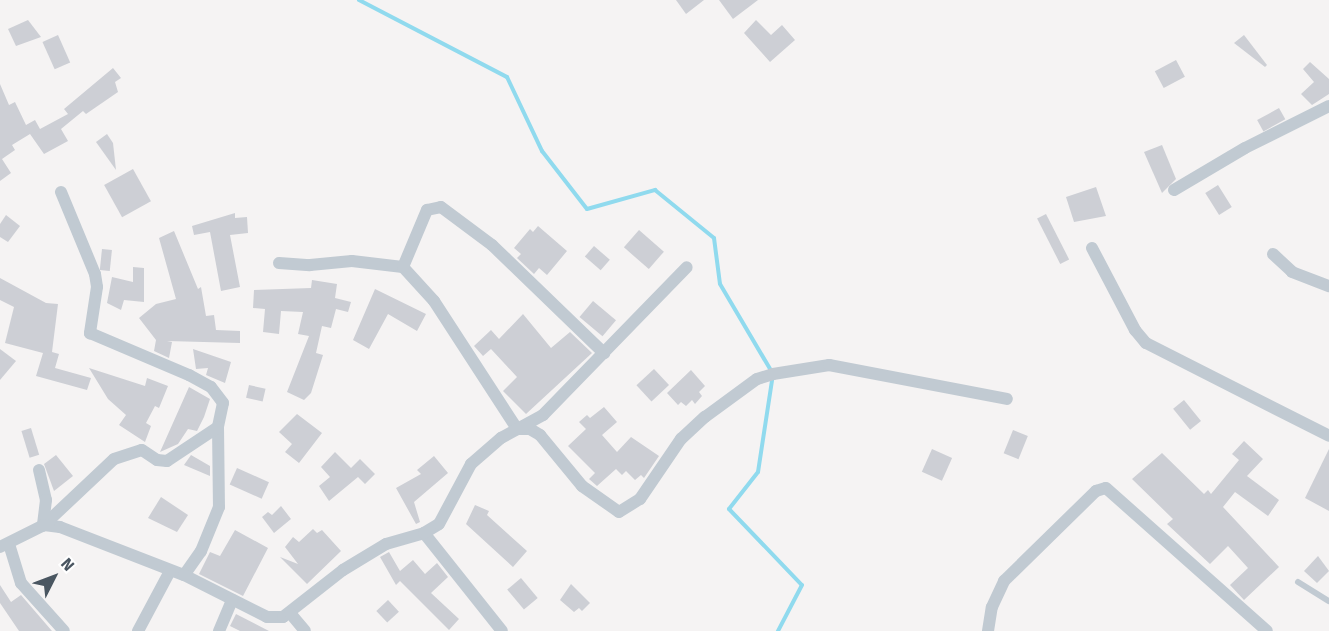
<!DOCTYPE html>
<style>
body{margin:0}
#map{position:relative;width:1329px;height:631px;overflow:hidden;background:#f5f3f3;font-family:"Fira Sans",sans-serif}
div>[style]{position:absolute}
.stream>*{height:4px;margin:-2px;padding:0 2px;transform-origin:2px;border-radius:2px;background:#90daee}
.building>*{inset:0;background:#cdcfd5;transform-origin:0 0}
.lane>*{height:6px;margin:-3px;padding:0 3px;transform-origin:3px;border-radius:3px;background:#c1cad2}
.street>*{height:12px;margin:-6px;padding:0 6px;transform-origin:6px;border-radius:6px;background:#c1cad2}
span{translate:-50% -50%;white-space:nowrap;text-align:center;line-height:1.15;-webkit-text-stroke:6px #fff;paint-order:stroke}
.north{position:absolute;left:24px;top:547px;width:60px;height:60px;-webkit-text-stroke:4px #fff;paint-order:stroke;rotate:48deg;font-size:16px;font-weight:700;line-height:24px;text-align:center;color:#4a5661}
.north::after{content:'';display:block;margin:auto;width:21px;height:27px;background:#4a5661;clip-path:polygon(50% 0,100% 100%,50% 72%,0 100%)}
</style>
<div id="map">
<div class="stream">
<i style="left:359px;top:0;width:167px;rotate:27.5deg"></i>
<i style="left:507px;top:77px;width:82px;rotate:64.7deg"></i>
<i style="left:542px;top:151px;width:73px;rotate:52.2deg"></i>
<i style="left:587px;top:209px;width:71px;rotate:-15.6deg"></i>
<i style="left:655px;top:190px;width:76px;rotate:39.1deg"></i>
<i style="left:714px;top:238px;width:46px;rotate:82.6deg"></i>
<i style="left:720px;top:284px;width:104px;rotate:59.5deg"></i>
<i style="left:773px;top:374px;width:99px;rotate:98.7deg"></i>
<i style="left:758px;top:472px;width:47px;rotate:128.1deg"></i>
<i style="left:729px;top:509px;width:105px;rotate:46.2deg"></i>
<i style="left:802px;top:585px;width:52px;rotate:117.6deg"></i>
</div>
<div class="building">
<i style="clip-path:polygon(676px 0,704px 0,686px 14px)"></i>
<i style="clip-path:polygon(719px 0,758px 0,733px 19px)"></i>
<i style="clip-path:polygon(28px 20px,41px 37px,16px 46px,8px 29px)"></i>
<i style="clip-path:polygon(756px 20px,771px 35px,782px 25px,795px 40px,770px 62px,744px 33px)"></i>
<i style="left:58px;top:35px;width:30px;height:17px;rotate:66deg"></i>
<i style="clip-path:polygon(1244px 35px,1267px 65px,1265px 67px,1234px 43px)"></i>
<i style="left:1176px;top:60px;width:19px;height:24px;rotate:62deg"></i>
<i style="clip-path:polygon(1310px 62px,1329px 79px,1329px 94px,1312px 105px,1301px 94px,1314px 82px,1303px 69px)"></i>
<i style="clip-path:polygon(113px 68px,121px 78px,115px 82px,118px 92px,86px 114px,83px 111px,61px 129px,68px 141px,44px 154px,30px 134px,12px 145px,15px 150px,2px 159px,11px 173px,0 181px,0 84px,9px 105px,15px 102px,26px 125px,35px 120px,40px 129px,68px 114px,64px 109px)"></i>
<i style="left:1279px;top:108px;width:13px;height:25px;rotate:61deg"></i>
<i style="clip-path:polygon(107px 134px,113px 143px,116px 170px,96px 142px)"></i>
<i style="clip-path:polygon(1162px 145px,1176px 179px,1162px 193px,1144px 152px)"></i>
<i style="left:133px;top:169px;width:37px;height:33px;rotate:61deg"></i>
<i style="left:1218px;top:185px;width:26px;height:15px;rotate:58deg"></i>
<i style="clip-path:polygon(1096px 187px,1106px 216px,1074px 222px,1066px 197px)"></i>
<i style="clip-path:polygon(235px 213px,235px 218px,247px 217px,248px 233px,230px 235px,240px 287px,221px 291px,210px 232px,194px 235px,192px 226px)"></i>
<i style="left:1046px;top:214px;width:51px;height:10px;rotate:63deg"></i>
<i style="clip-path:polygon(6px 215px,20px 226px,8px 242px,0 237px,0 224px)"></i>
<i style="clip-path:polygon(538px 226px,567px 251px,547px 275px,539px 268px,534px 274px,517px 258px,521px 254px,514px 248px,530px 229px,533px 232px)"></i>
<i style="left:639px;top:230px;width:33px;height:23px;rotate:41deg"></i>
<i style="clip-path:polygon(174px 231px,198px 289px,201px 287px,206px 316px,214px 315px,216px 330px,240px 331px,240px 343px,167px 341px,172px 342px,169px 358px,154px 351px,156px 340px,139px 318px,156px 304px,176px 299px,159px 238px)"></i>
<i style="left:594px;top:246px;width:21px;height:14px;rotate:41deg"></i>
<i style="left:102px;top:249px;width:10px;height:21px;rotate:6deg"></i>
<i style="clip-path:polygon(133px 267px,144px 268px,144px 302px,124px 300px,121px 310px,107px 303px,112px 277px,133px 282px)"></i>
<i style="clip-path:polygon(0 278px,46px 303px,58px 304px,52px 352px,59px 354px,55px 368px,91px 378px,87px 390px,36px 376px,43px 353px,5px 343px,14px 307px,0 300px)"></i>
<i style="clip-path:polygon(312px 280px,337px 284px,335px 298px,351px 302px,348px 312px,336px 309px,331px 328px,322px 326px,316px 353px,323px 355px,311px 393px,304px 400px,287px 392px,309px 336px,298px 334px,303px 312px,281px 311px,279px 334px,263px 332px,265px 309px,253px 308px,254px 290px,311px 288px)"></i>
<i style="clip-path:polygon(375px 289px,426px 314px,417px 331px,388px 314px,369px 349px,353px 340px)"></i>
<i style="left:593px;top:301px;width:30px;height:21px;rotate:40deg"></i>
<i style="clip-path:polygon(523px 314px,551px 348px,570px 332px,592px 353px,526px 414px,503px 391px,517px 377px,491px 349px,483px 356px,474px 346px,491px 330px,499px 339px)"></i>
<i style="clip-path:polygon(0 349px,16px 361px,0 380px)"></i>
<i style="clip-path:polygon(193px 349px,231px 362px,225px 383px,206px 375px,208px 368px,196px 369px)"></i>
<i style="clip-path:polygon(89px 368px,145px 386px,147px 378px,168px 386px,159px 408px,155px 406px,146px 423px,151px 426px,145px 442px,119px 425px,126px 415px,108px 399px)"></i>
<i style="left:654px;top:369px;width:22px;height:24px;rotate:47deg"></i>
<i style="clip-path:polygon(691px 370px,705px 386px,699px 392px,702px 396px,695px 404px,692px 400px,686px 406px,681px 402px,678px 405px,667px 393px)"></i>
<i style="left:249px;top:385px;width:17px;height:13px;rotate:13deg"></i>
<i style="clip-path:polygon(189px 387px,210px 399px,204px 417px,197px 431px,188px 429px,178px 444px,160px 452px)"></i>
<i style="left:1184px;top:400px;width:27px;height:14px;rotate:51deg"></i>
<i style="clip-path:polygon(604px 407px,617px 422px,602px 435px,617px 452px,631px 437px,659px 456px,644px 478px,641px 475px,635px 480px,626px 471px,622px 475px,616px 469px,597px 486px,589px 479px,595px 473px,568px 446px,586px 429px,579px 422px,587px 415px,590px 418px)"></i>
<i style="clip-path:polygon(297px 414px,322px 433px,299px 463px,285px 452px,292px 444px,279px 432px)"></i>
<i style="left:31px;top:428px;width:28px;height:10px;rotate:73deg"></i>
<i style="left:1013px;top:430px;width:16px;height:25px;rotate:22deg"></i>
<i style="clip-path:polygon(1244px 441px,1263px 459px,1247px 476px,1279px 500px,1268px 516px,1235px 492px,1223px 507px,1279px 567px,1244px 600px,1230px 585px,1248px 568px,1228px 546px,1210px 564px,1167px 524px,1173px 519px,1132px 479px,1162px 453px,1204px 494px,1208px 490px,1211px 494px,1239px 460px,1232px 454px)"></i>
<i style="left:932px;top:449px;width:22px;height:25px;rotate:24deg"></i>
<i style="clip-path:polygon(1329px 449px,1329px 511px,1305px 498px)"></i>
<i style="clip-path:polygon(335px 452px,351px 468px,360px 459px,375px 474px,365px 484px,358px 477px,329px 501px,319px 486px,330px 477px,321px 467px)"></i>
<i style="clip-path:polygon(56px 455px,73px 476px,54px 491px,44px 464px)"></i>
<i style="clip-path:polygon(191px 455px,210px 466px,210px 476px,184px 465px)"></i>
<i style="clip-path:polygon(434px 456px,448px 473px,414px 502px,420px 522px,416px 524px,396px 488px,421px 474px,417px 470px)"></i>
<i style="left:237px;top:468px;width:35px;height:18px;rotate:24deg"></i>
<i style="clip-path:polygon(161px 497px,188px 515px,177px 532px,148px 518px)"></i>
<i style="clip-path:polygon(475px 505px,489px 511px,487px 515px,527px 551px,513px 567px,466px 524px)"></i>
<i style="clip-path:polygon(281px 506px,291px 519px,274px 533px,262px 517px,268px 512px,272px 515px)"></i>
<i style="clip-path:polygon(313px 529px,317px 533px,322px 530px,341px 551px,307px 584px,280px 557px,298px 564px,285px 547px,293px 537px,299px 542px)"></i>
<i style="clip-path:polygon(235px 530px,268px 548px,243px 596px,199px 574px,210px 552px,220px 556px)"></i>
<i style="clip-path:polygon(389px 552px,400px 571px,413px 560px,425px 574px,437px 563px,448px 577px,431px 593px,459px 619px,449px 630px,400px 581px,396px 585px,380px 557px)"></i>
<i style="clip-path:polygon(1318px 556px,1329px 571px,1317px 583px,1304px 571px)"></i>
<i style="left:521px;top:578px;width:26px;height:18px;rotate:50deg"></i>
<i style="clip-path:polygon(571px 584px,590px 603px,582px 611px,579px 608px,574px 612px,560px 600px)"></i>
<i style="clip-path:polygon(0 585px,11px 602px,21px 595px,52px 631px,19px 631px,0 603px)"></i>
<i style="left:388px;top:600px;width:16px;height:16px;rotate:47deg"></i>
<i style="clip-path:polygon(236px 614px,269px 631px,240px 631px,230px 626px)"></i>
</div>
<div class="lane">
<i style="left:1298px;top:582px;width:36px;rotate:32deg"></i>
</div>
<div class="street">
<i style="left:1174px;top:190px;width:82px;rotate:-30.6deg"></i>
<i style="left:1245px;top:148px;width:94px;rotate:-26.6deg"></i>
<i style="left:61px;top:192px;width:89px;rotate:67.5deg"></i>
<i style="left:95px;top:274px;width:13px;rotate:81deg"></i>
<i style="left:97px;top:287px;width:47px;rotate:98.7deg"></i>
<i style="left:90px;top:333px;width:108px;rotate:23deg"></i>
<i style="left:189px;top:375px;width:25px;rotate:29deg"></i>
<i style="left:211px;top:387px;width:20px;rotate:53deg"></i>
<i style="left:223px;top:403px;width:25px;rotate:102deg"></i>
<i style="left:218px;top:427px;width:80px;rotate:89.3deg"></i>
<i style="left:219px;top:507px;width:48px;rotate:112.2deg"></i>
<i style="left:201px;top:551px;width:29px;rotate:125deg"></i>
<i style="left:1092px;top:248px;width:93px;rotate:62.3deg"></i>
<i style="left:1135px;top:330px;width:17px;rotate:50deg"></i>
<i style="left:1146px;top:343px;width:205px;rotate:26.9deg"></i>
<i style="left:1273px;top:254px;width:26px;rotate:43deg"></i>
<i style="left:1292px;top:272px;width:40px;rotate:21deg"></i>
<i style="left:279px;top:263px;width:31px;rotate:4deg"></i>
<i style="left:310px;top:265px;width:42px;rotate:-5.4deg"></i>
<i style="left:352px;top:261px;width:51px;rotate:6.7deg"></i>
<i style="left:403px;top:267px;width:46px;rotate:47.6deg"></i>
<i style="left:434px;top:301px;width:153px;rotate:57deg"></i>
<i style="left:517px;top:429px;width:13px"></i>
<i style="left:530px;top:429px;width:12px;rotate:31deg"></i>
<i style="left:540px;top:435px;width:66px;rotate:50.5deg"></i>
<i style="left:582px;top:486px;width:45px;rotate:35.1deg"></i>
<i style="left:619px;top:512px;width:25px;rotate:-32deg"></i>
<i style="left:640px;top:499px;width:73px;rotate:-55.7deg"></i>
<i style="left:681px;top:439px;width:33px;rotate:-43deg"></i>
<i style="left:705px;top:417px;width:64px;rotate:-36.2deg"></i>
<i style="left:757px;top:379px;width:17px;rotate:-17deg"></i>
<i style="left:773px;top:374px;width:57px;rotate:-9.1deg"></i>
<i style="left:829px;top:365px;width:181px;rotate:10.8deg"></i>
<i style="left:403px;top:267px;width:62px;rotate:-67.2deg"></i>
<i style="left:427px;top:210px;width:14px;rotate:-12deg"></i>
<i style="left:441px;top:207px;width:64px;rotate:36.7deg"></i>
<i style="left:492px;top:245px;width:156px;rotate:44deg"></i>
<i style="left:39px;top:470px;width:31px;rotate:77deg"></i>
<i style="left:46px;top:500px;width:26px;rotate:97deg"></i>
<i style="left:44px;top:525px;width:96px;rotate:-43.3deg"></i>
<i style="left:114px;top:459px;width:29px;rotate:-18deg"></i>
<i style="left:142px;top:450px;width:18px;rotate:34deg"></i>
<i style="left:157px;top:460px;width:10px;rotate:6deg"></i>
<i style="left:167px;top:461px;width:61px;rotate:-33.7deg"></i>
<i style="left:424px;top:533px;width:125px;rotate:51.5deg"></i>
<i style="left:9px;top:544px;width:41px;rotate:72.9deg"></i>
<i style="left:21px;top:583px;width:64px;rotate:48.1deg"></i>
<i style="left:0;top:547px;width:49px;rotate:-26.6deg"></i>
<i style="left:44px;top:525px;width:16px;rotate:7deg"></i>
<i style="left:60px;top:527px;width:133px;rotate:21.2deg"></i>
<i style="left:184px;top:575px;width:93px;rotate:26.8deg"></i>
<i style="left:267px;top:617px;width:16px"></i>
<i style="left:283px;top:617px;width:76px;rotate:-38.1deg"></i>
<i style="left:343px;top:570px;width:50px;rotate:-31.2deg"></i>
<i style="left:386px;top:544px;width:40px;rotate:-16deg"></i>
<i style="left:424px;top:533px;width:17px;rotate:-31deg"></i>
<i style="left:439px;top:524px;width:68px;rotate:-61.9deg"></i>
<i style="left:471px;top:464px;width:40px;rotate:-41deg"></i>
<i style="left:501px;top:438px;width:48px;rotate:-28.7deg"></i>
<i style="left:543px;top:415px;width:206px;rotate:-45.8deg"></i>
<i style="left:290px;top:613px;width:23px;rotate:50deg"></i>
<i style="left:138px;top:631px;width:68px;rotate:-61.9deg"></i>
<i style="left:219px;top:631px;width:34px;rotate:-67deg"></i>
<i style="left:988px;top:631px;width:24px;rotate:-81deg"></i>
<i style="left:992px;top:607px;width:29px;rotate:-65deg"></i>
<i style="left:1004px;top:581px;width:129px;rotate:-44.4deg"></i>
<i style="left:1096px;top:491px;width:10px;rotate:-17deg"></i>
<i style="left:1106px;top:488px;width:215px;rotate:41.6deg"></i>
</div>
<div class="north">N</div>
</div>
